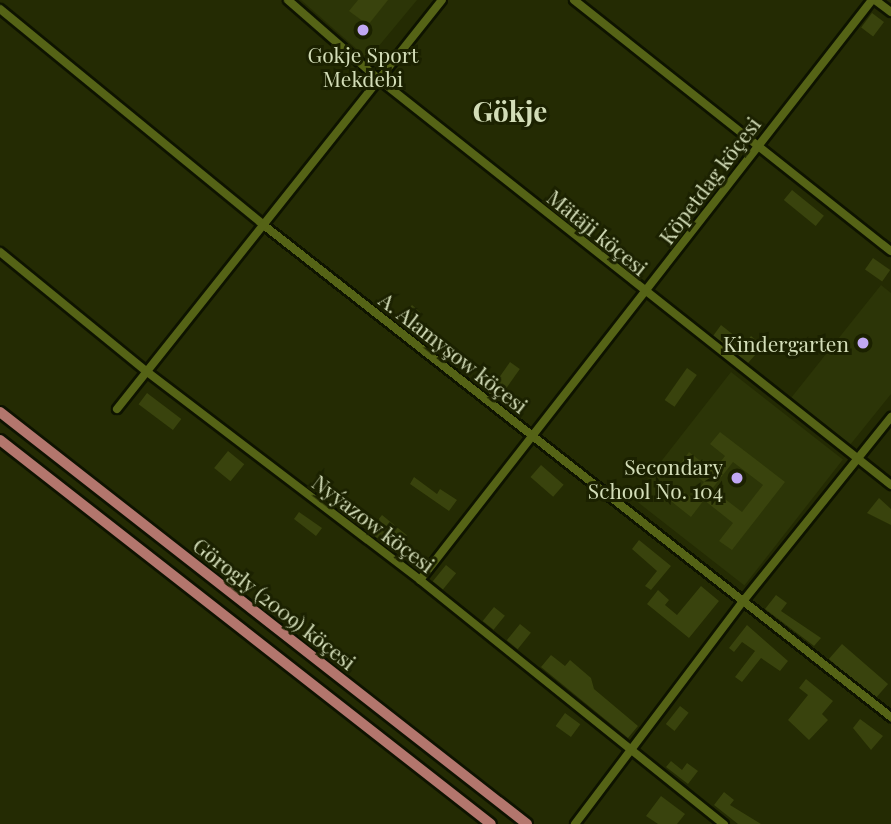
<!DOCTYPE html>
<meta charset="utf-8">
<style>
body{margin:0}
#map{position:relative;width:891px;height:824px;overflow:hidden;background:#242b03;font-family:"Playfair Display",serif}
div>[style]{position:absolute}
.built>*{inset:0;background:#2c3507;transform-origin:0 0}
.building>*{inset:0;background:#39430d;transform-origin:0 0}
.roads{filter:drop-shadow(2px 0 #0e1300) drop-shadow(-2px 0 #0e1300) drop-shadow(0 2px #0e1300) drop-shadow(0 -2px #0e1300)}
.minor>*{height:8px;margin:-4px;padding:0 4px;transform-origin:4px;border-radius:4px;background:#556316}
.major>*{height:10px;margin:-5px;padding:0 5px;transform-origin:5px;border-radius:5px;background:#b3766d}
.dots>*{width:19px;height:19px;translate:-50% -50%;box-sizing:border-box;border:4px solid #1b2100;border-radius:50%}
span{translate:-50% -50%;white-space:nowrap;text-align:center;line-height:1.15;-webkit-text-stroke:6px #1b2100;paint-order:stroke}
.poi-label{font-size:21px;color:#d3ddb8}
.right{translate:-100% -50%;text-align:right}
.street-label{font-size:21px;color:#d3ddb8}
.district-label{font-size:28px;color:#d3ddb8;font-weight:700}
</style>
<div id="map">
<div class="built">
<i style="clip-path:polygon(301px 0,417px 0,368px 59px)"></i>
<i style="clip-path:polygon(881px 285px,891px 293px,891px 394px,850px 445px,791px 398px)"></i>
<i style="left:731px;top:372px;width:142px;height:160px;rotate:38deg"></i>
</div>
<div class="building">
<i style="clip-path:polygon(358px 0,388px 0,368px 25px,349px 11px)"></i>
<i style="left:872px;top:13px;width:15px;height:18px;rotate:37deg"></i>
<i style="left:792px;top:190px;width:41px;height:13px;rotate:39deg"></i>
<i style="left:873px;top:258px;width:21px;height:14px;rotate:35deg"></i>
<i style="left:412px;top:305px;width:12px;height:20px;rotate:42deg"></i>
<i style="clip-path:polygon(721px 325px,745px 344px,751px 336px,763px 346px,748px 363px,713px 336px)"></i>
<i style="left:510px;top:362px;width:12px;height:38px;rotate:35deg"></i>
<i style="left:687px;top:368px;width:12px;height:39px;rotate:35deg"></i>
<i style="left:147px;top:393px;width:43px;height:14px;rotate:37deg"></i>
<i style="clip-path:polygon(evenodd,720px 432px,785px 482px,732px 550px,719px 541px,733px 523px,704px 500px,691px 517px,667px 498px,676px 486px,692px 498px,704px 482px,680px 464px,689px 452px,713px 471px,725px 456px,710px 444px,720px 432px,733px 462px,763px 485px,742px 512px,712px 489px,733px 462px)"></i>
<i style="left:228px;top:451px;width:21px;height:22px;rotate:39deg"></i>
<i style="left:541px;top:465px;width:30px;height:16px;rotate:41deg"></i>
<i style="clip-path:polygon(414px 477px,437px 494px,440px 489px,457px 500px,449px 511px,410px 484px)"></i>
<i style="clip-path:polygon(879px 498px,891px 509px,891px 525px,867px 513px)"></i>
<i style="clip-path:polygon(299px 512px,322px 528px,316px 536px,294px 519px)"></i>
<i style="left:382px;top:515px;width:32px;height:21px;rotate:39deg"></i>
<i style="clip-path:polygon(639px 540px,671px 566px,651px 590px,645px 586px,657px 571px,632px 549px)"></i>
<i style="left:446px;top:565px;width:13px;height:21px;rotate:39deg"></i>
<i style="clip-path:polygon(701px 586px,719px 601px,689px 638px,647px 604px,658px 590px,669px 600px,665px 605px,677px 615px)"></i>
<i style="clip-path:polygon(776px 595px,787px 603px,781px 611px,821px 638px,814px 646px,765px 609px)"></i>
<i style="left:494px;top:607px;width:14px;height:18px;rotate:39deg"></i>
<i style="left:520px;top:624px;width:14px;height:21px;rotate:39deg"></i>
<i style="clip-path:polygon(747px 625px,788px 661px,780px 671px,761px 658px,742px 682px,735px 677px,755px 651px,742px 642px,734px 652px,729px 648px)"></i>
<i style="left:842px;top:644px;width:61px;height:20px;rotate:41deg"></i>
<i style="clip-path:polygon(551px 655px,565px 666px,570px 660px,591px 678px,594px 689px,638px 726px,628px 738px,541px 667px)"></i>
<i style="clip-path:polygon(806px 679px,833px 701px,822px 714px,828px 720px,809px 740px,788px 720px,808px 695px,799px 688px)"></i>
<i style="left:680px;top:706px;width:11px;height:23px;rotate:38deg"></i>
<i style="left:565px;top:713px;width:19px;height:16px;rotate:36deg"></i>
<i style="clip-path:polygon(860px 719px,883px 736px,871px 750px,853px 728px)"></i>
<i style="clip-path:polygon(671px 761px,682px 770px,687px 763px,698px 771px,688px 784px,666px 767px)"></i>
<i style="clip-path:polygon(724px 792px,734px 800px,730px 805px,761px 824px,738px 824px,714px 805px)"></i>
<i style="clip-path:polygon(661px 796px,685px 814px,677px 824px,658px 824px,646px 816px)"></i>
</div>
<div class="roads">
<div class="minor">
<i style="left:288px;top:0;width:123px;rotate:41.1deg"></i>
<i style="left:381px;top:81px;width:651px;rotate:38.38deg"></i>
<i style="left:574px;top:0;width:404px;rotate:38.4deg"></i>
<i style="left:875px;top:0;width:20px;rotate:37deg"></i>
<i style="left:0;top:9px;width:338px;rotate:39.3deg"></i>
<i style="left:261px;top:223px;width:801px;rotate:38.1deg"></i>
<i style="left:0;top:252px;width:188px;rotate:39.2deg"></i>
<i style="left:146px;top:371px;width:345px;rotate:37.3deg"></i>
<i style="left:420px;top:580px;width:390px;rotate:38.8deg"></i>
<i style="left:117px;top:409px;width:522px;rotate:-51.53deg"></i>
<i style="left:420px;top:580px;width:735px;rotate:-52.07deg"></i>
<i style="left:575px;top:824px;width:281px;rotate:-53deg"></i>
<i style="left:744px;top:600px;width:235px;rotate:-51.2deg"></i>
</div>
<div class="major">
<i style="left:0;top:412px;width:669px;rotate:38.02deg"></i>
<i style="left:0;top:440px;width:623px;rotate:38.03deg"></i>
</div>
</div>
<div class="dots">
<i style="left:363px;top:30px;background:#c1a8f3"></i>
<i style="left:863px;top:343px;background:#c1a8f3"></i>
<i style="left:737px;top:478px;background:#c1a8f3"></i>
</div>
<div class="poi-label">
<span style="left:363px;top:66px">Gokje Sport<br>Mekdebi</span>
<span class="right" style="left:849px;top:343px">Kindergarten</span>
<span class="right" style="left:723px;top:478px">Secondary<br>School No. 104</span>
</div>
<div class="street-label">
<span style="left:709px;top:180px;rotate:-53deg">Köpetdag köçesi</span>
<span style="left:598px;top:232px;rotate:39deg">Mätäji köçesi</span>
<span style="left:454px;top:352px;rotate:38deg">A. Alamyşow köçesi</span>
<span style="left:374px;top:523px;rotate:37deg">Nyýazow köçesi</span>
<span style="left:275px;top:603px;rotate:38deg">Görogly (2009) köçesi</span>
</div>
<div class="district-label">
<span style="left:510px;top:111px">Gökje</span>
</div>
</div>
